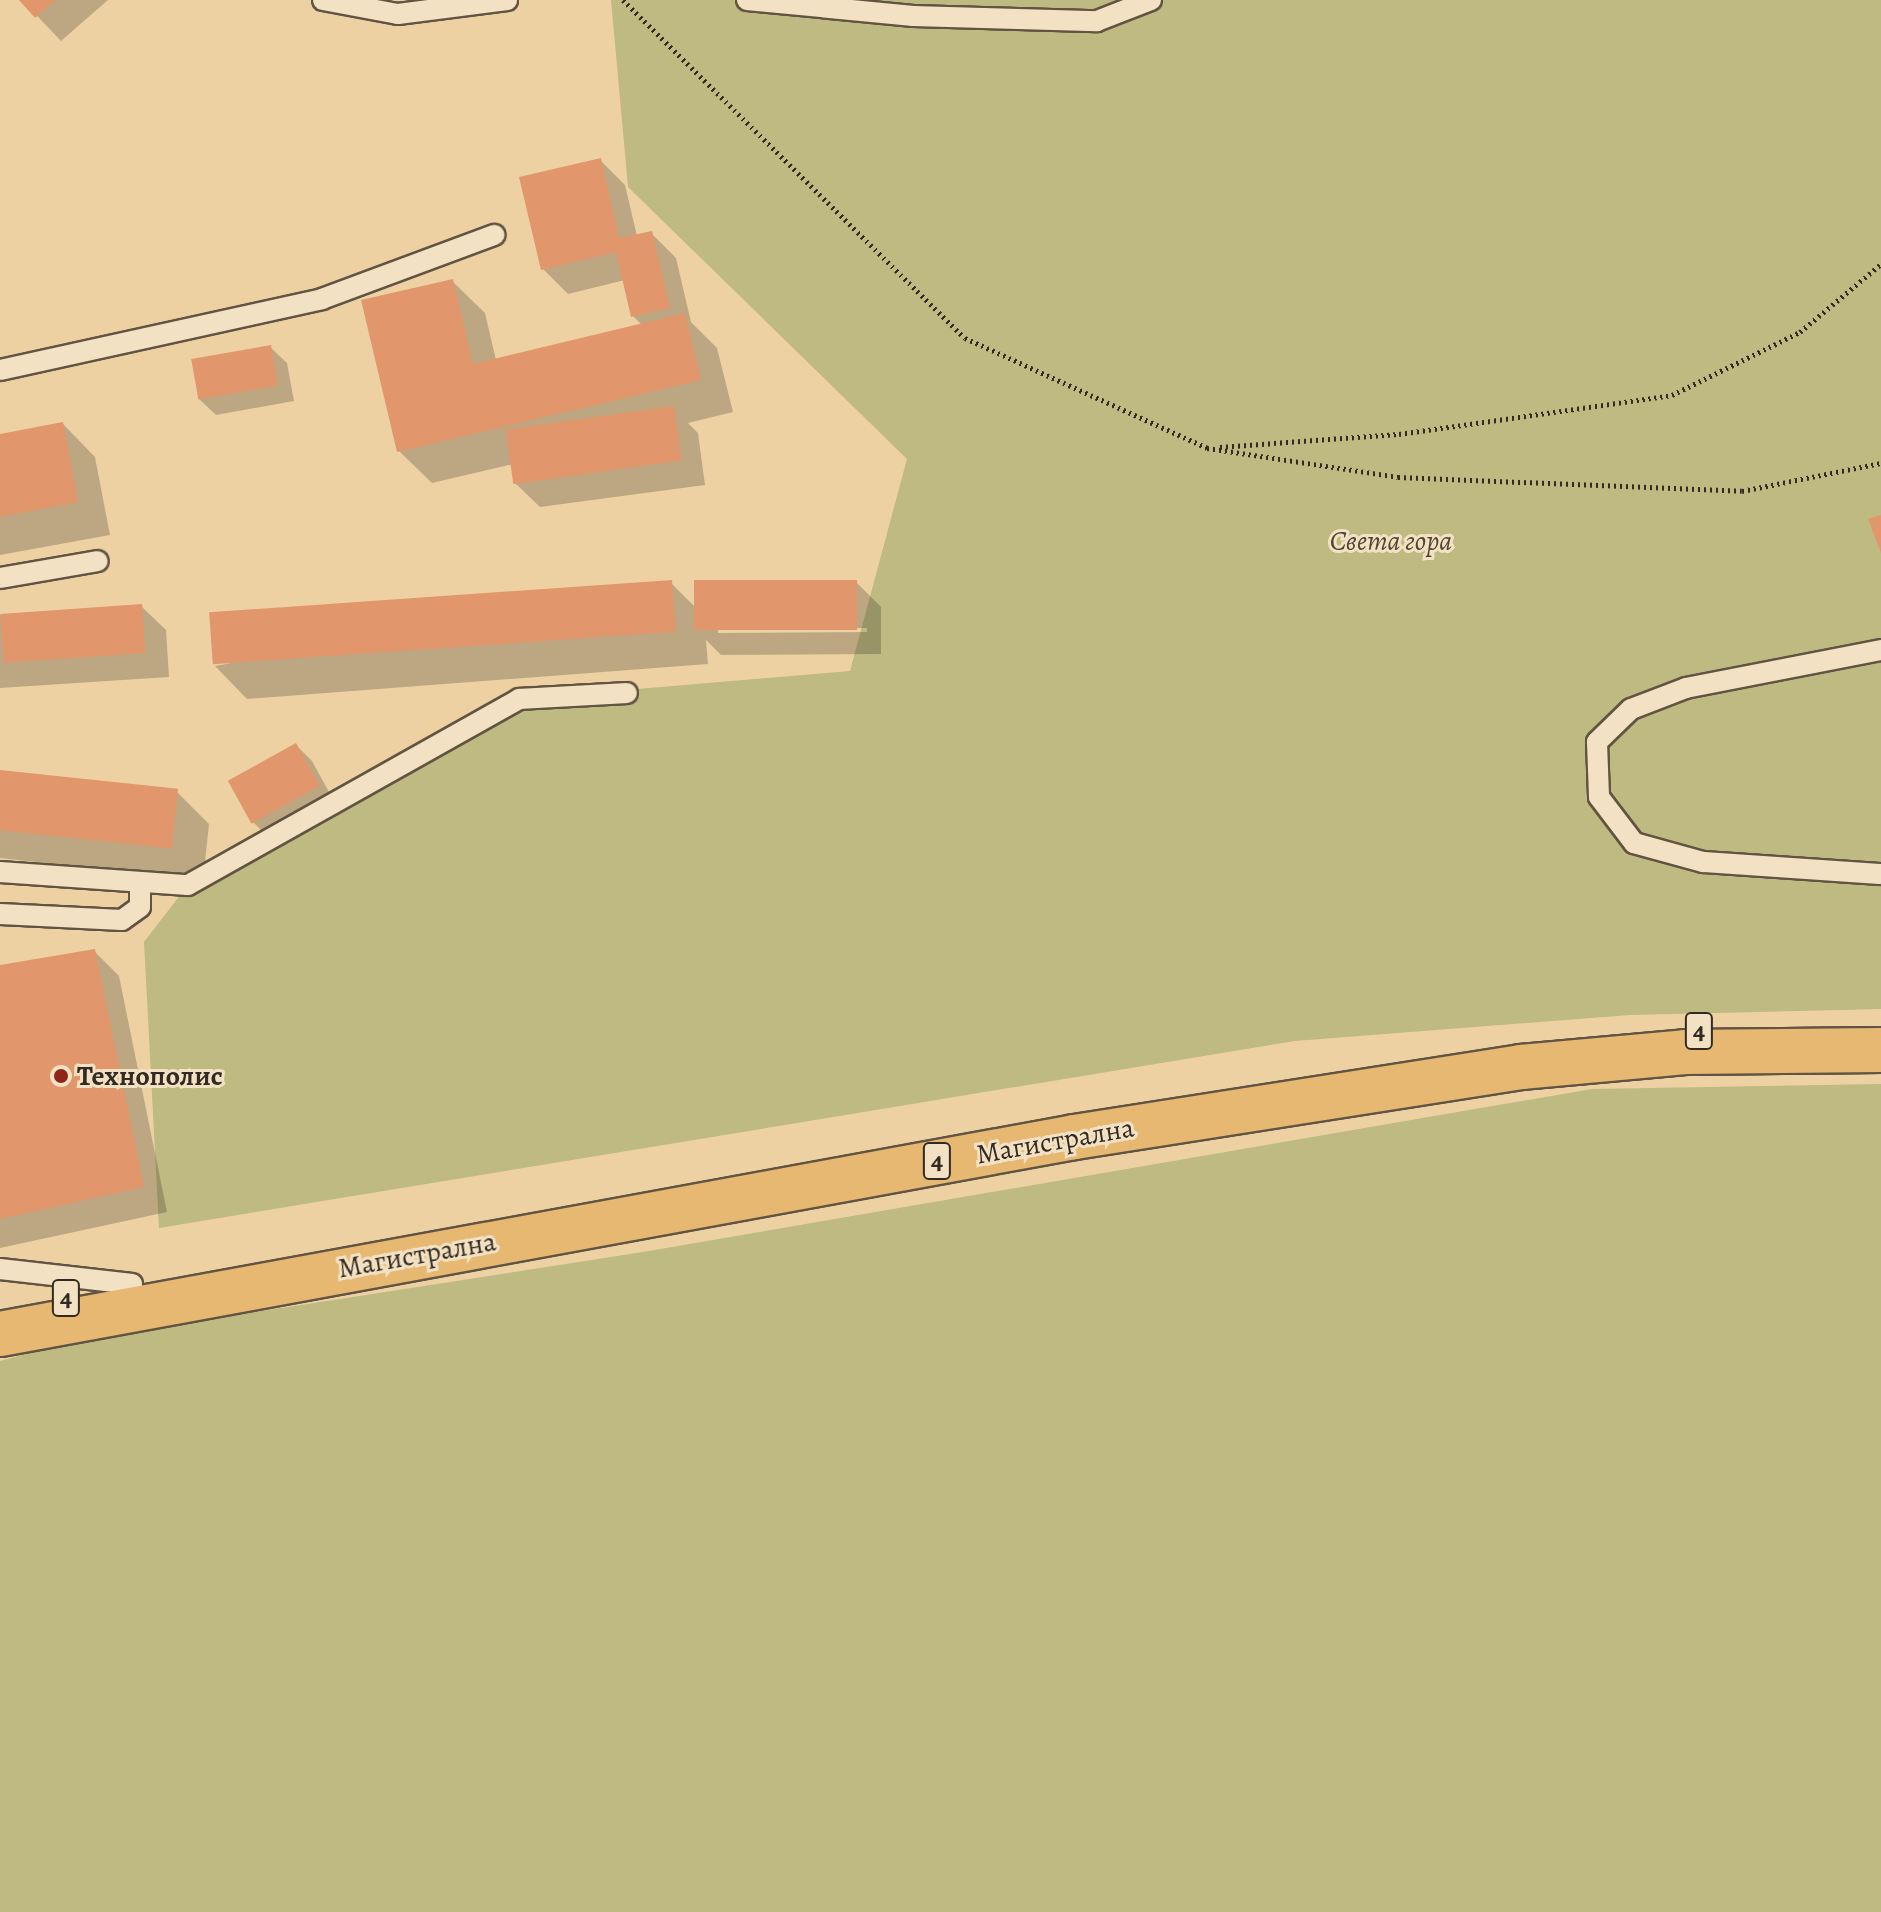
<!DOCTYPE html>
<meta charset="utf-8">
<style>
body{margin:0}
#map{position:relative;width:1881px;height:1912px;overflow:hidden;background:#edd1a3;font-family:Alegreya,serif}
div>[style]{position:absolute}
.green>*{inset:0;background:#beba81}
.shadow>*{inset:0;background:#0003}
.building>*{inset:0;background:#e1976b;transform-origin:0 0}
.path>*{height:5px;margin-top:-2.5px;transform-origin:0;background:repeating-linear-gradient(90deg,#332a21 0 2px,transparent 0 6px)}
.roads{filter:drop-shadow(2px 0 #625442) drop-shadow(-2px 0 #625442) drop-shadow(0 2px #625442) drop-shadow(0 -2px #625442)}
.service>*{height:20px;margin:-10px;padding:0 10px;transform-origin:10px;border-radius:10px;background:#f3e1c3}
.primary>*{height:44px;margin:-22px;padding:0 22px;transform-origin:22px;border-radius:22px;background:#e6b872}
.dots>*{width:22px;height:22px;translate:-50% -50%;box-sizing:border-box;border:4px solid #f3e1c3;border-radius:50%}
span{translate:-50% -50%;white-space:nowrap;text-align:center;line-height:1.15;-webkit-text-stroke:6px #f3e1c3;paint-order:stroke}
.shield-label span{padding:2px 6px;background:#f3e1c3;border:2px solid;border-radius:6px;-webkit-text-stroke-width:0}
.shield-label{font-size:26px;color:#332a21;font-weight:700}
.park-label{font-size:28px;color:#4f4734;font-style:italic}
.poi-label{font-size:28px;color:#332a21;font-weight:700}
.left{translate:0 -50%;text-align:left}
.street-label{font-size:28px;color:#332a21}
</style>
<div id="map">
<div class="green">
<i style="clip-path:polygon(611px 0,1881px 0,1881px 1009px,1630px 1015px,1295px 1041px,159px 1228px,144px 942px,188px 885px,519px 699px,850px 671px,907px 459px,628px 187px)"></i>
<i style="clip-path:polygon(1881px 1084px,1881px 1912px,0 1912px,0 1361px,82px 1339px,643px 1252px,1592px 1089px)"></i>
</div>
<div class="shadow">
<i style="clip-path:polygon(22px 0,108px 0,61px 41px)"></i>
<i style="clip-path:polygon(600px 160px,625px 185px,637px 236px,651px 233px,676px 258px,691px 322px,717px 348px,733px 412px,688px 423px,698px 433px,705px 485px,540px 507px,515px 483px,513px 464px,432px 483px,399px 451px,452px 281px,485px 313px,496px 360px,643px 326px,633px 316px,625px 280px,568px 294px,543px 269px)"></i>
<i style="clip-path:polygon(270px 347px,287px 363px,294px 401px,216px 415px,199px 399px)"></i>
<i style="clip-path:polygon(63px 424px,95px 457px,110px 535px,0 555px,0 436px)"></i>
<i style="clip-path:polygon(evenodd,856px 582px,881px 607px,881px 654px,721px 655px,706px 640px,708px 664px,247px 699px,215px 666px,671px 583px,696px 608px,856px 582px,867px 628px,867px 632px,718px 633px,718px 629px,867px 628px)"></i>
<i style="clip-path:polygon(141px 606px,166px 630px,169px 677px,0 688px,0 615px)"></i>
<i style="clip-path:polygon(296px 745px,312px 761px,335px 803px,269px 838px,253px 822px,230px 781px)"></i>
<i style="clip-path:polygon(0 772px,177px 792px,209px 824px,203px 881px,0 858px)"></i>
<i style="clip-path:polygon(94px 951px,119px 976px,167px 1212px,0 1248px,0 967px)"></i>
</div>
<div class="building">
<i style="clip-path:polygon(19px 0,56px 0,35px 18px)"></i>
<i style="clip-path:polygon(601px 158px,619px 238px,652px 231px,670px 308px,631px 317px,616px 252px,541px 270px,519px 177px)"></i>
<i style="clip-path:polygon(453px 279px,473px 364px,685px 313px,701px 380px,397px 452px,361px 300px)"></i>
<i style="left:271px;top:345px;width:41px;height:81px;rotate:80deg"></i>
<i style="left:674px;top:406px;width:55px;height:170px;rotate:82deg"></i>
<i style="clip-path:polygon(63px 422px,78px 502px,0 517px,0 434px)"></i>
<i style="clip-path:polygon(1881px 515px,1881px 553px,1868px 519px)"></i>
<i style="left:672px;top:580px;width:52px;height:464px;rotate:86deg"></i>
<i style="left:857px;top:580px;width:50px;height:163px;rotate:90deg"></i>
<i style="left:142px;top:604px;width:49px;height:142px;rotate:86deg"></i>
<i style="left:296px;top:743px;width:49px;height:78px;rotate:61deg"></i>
<i style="left:0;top:770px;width:179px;height:60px;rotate:6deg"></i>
<i style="clip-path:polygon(95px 949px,144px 1187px,0 1219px,0 965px)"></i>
</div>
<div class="path">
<i style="left:623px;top:0;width:481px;rotate:44.7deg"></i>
<i style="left:965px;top:338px;width:266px;rotate:24.4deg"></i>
<i style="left:1207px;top:448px;width:193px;rotate:8.6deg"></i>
<i style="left:1398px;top:477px;width:344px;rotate:2.3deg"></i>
<i style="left:1742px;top:491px;width:142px;rotate:-11.4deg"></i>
<i style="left:1220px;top:447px;width:179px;rotate:-4.2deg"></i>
<i style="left:1399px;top:434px;width:276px;rotate:-8.1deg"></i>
<i style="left:1672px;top:395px;width:143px;rotate:-26.2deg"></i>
<i style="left:1800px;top:332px;width:106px;rotate:-40deg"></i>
</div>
<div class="roads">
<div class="service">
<i style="left:323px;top:0;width:76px;rotate:10.6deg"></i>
<i style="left:398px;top:14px;width:110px;rotate:-7.3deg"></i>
<i style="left:747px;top:0;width:167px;rotate:5.5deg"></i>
<i style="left:913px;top:16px;width:184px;rotate:1.6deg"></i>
<i style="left:1097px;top:21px;width:58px;rotate:-21.3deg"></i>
<i style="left:0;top:370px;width:330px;rotate:-12.4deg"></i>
<i style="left:322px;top:299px;width:184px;rotate:-20.4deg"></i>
<i style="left:0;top:578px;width:99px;rotate:-9.8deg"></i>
<i style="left:1881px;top:650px;width:199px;rotate:169deg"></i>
<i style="left:1686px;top:688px;width:59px;rotate:159.1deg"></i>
<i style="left:1631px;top:709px;width:47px;rotate:135.9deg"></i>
<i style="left:1597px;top:742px;width:55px;rotate:87.9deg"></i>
<i style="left:1599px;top:797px;width:58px;rotate:52.7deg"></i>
<i style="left:1634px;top:843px;width:72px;rotate:15.4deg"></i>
<i style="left:1703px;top:862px;width:178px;rotate:3.9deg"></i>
<i style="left:0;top:872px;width:188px;rotate:4deg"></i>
<i style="left:188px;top:885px;width:380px;rotate:-29.3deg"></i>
<i style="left:519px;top:699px;width:108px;rotate:-3.2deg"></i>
<i style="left:0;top:914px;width:122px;rotate:2.8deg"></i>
<i style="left:122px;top:920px;width:22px;rotate:-36deg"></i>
<i style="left:140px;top:907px;width:25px;rotate:-90deg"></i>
<i style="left:0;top:1269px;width:133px;rotate:6.5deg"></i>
</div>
<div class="primary">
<i style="left:0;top:1334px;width:1092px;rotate:-10.39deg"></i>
<i style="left:1074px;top:1137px;width:452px;rotate:-8.9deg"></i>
<i style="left:1521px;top:1067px;width:165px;rotate:-5.2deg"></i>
<i style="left:1685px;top:1052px;width:196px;rotate:-0.6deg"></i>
</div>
</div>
<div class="dots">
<i style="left:61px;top:1076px;background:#8f2418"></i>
</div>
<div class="shield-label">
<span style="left:1699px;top:1031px">4</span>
<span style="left:937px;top:1161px">4</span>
<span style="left:66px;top:1298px">4</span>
</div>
<div class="park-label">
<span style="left:1391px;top:541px">Света гора</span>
</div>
<div class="poi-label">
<span class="left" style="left:77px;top:1076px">Технополис</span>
</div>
<div class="street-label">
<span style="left:1055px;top:1141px;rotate:-10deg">Магистрална</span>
<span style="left:417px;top:1255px;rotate:-10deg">Магистрална</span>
</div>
</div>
